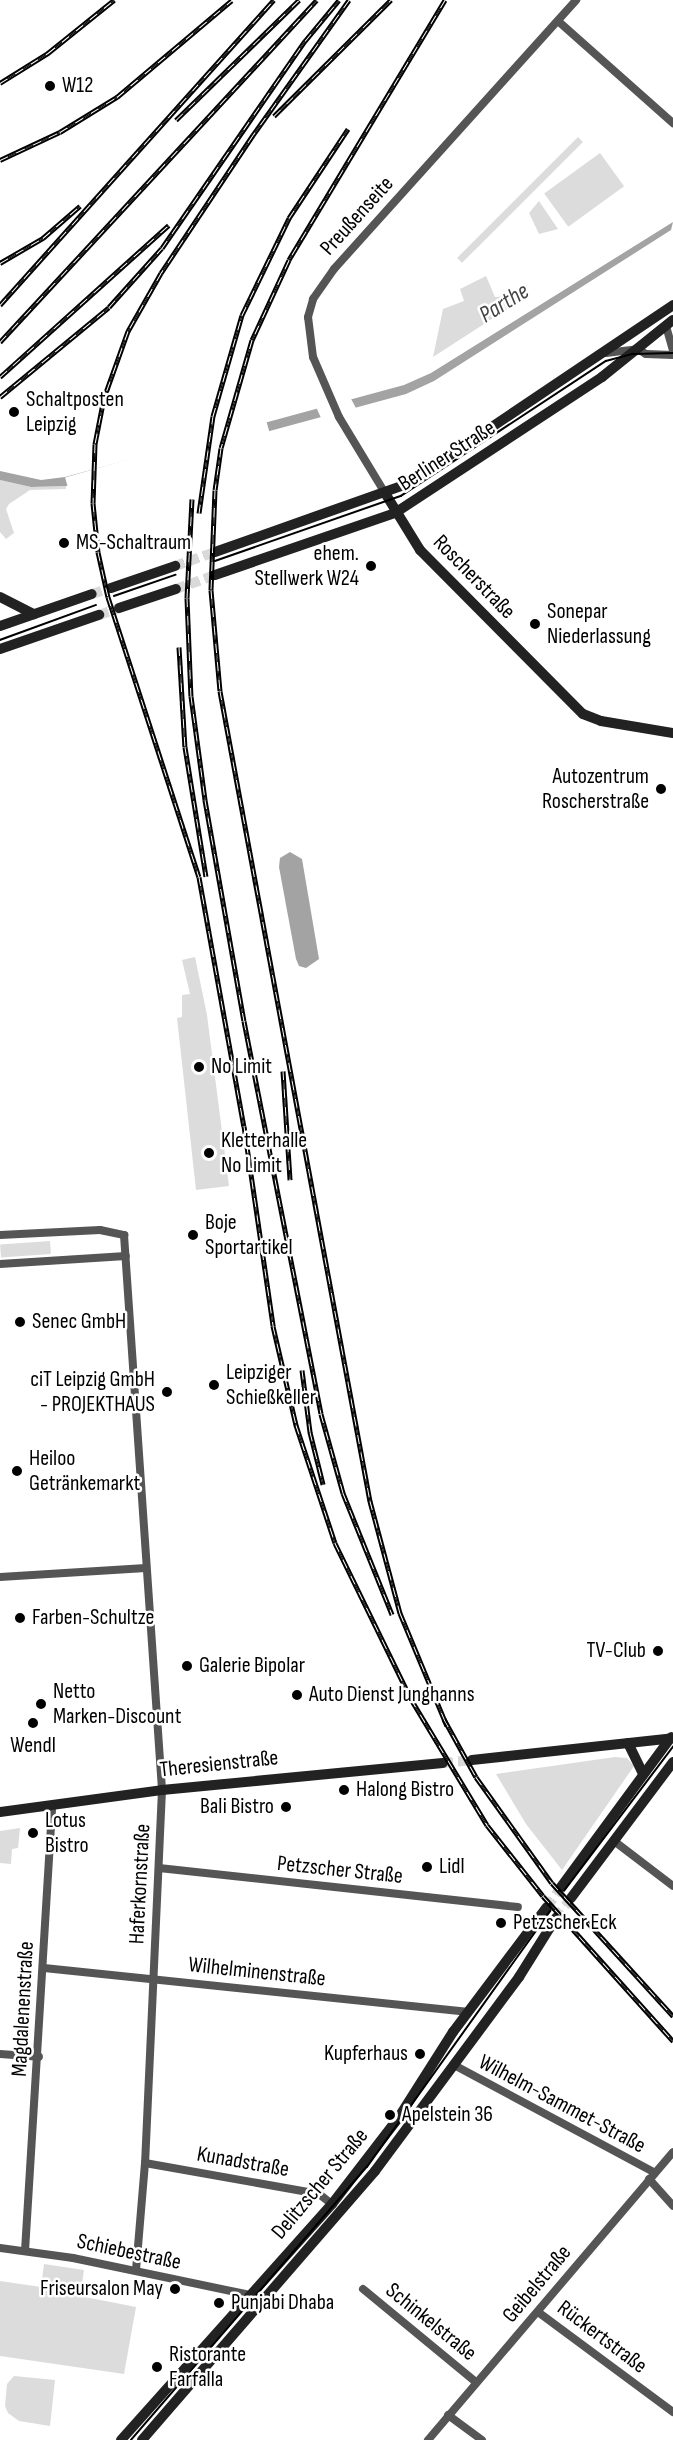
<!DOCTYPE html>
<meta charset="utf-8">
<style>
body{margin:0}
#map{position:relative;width:673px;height:2440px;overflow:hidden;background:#fff;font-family:"Sofia Sans Condensed",sans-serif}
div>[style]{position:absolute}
.green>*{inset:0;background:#dcdcdc;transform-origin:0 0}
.water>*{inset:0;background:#a3a3a3}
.pier>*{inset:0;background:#fff;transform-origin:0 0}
.secondary-tunnel>*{height:10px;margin-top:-5px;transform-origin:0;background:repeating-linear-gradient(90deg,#d9d9d9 0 10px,transparent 0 15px)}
.street>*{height:8px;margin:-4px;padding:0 4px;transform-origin:4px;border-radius:4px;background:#555}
.secondary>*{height:10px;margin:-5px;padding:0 5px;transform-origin:5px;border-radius:5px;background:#222}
.tram>*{height:1.5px;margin:-0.75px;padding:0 0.75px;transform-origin:0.75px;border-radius:0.75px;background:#000}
.rail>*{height:5px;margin-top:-2.5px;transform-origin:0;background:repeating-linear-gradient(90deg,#fff 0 9px,#000 0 18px);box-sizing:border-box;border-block:2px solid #000}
.dots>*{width:16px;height:16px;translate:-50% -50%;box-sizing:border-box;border:3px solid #fff;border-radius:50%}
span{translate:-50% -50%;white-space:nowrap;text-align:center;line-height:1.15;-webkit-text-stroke:5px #fff;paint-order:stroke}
.poi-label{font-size:22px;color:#000}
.left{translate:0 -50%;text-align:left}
.right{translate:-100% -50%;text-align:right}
.street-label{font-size:22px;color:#000}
.water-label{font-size:24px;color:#444;font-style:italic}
</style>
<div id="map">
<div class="green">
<i style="left:578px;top:137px;width:7px;height:171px;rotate:45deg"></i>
<i style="left:600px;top:153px;width:41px;height:69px;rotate:54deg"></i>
<i style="clip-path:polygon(539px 201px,558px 229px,539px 234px,529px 213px)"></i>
<i style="clip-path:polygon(486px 276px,495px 297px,523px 295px,512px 306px,433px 357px,443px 309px,464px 301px,460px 289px)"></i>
<i style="clip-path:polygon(0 480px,31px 487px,66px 486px,66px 489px,30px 490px,9px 504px,6px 509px,14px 533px,6px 539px,0 532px)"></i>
<i style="clip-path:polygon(195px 957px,207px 1015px,229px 1186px,196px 1190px,177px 1018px,182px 1017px,182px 995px,190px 994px,182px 960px)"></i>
<i style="left:50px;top:1241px;width:13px;height:50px;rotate:86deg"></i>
<i style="clip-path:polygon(615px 1757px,627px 1758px,634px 1766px,562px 1870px,526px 1824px,496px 1774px)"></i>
<i style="clip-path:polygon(20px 1828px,18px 1848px,12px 1849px,11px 1864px,0 1863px,0 1831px)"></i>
<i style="clip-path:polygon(44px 2264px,84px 2270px,80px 2296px,136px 2307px,124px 2374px,0 2356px,0 2281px,41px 2287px)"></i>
<i style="clip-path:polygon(14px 2376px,55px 2380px,50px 2426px,19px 2421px,8px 2413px,5px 2406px,7px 2384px)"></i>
</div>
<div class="water">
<i style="clip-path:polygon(673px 222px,671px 230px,434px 381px,406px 394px,66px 486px,31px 487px,0 480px,0 471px,41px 480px,65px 477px,404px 385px,431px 373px)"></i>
<i style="clip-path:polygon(290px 852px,302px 859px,319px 959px,306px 968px,299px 966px,296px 959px,279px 867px,280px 858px)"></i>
</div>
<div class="pier">
<i style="clip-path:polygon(350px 397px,357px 410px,322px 420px,316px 407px)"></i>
<i style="left:266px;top:420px;width:15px;height:209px;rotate:74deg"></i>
</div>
<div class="secondary-tunnel">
<i style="left:175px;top:566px;width:42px;rotate:-19.3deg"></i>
<i style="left:176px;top:589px;width:41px;rotate:-19.7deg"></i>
<i style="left:92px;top:594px;width:20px;rotate:-18deg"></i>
<i style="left:99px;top:615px;width:21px;rotate:-19deg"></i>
<i style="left:443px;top:1763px;width:29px;rotate:-6deg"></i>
<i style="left:547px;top:1907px;width:24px;rotate:-55deg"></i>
<i style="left:556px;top:1918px;width:25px;rotate:-53deg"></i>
</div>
<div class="street">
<i style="left:558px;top:21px;width:154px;rotate:41.6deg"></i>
<i style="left:666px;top:326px;width:25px;rotate:74deg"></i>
<i style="left:606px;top:353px;width:32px;rotate:-7deg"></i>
<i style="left:638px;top:349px;width:9px;rotate:32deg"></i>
<i style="left:646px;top:354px;width:27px;rotate:2deg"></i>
<i style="left:385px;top:493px;width:89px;rotate:-121.2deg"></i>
<i style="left:339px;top:417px;width:65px;rotate:-113.4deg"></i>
<i style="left:313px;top:357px;width:40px;rotate:-97.1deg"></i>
<i style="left:308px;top:317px;width:19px;rotate:-74deg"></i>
<i style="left:313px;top:299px;width:37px;rotate:-55deg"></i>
<i style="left:334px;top:269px;width:362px;rotate:-48deg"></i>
<i style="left:0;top:1235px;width:100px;rotate:-2.9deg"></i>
<i style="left:100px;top:1230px;width:25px;rotate:12deg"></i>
<i style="left:124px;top:1235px;width:556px;rotate:86.08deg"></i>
<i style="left:162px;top:1790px;width:373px;rotate:92.6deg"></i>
<i style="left:145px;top:2163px;width:108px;rotate:94.8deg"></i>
<i style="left:0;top:1264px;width:126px;rotate:-3.6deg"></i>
<i style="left:0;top:1577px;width:146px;rotate:-3.5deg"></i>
<i style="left:614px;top:1841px;width:74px;rotate:37.3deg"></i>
<i style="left:159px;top:1868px;width:361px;rotate:6.2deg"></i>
<i style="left:44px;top:1968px;width:425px;rotate:5.9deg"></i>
<i style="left:0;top:2054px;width:39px;rotate:4deg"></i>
<i style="left:454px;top:2065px;width:228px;rotate:28.2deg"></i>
<i style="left:145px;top:2163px;width:177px;rotate:10.1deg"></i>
<i style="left:319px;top:2194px;width:16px;rotate:38deg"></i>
<i style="left:649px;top:2179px;width:36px;rotate:48deg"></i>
<i style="left:0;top:2248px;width:74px;rotate:7.8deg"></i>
<i style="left:73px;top:2258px;width:181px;rotate:11.8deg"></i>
<i style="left:25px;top:2251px;width:447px;rotate:-86.5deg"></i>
<i style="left:363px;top:2289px;width:146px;rotate:39.5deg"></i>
<i style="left:538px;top:2312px;width:168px;rotate:36.5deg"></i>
<i style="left:448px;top:2415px;width:42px;rotate:36.3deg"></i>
<i style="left:428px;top:2440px;width:378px;rotate:-49.6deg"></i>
</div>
<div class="secondary">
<i style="left:385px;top:493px;width:67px;rotate:58.4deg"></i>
<i style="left:420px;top:550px;width:231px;rotate:45.2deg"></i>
<i style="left:583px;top:714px;width:19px;rotate:21deg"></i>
<i style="left:601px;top:721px;width:73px;rotate:9.5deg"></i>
<i style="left:215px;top:552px;width:204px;rotate:-19.5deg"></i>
<i style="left:407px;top:484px;width:321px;rotate:-33.9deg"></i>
<i style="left:215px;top:575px;width:190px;rotate:-19deg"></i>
<i style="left:395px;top:513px;width:248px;rotate:-33.3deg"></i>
<i style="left:602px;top:377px;width:91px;rotate:-38.8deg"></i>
<i style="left:111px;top:588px;width:68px;rotate:-19deg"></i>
<i style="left:0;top:597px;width:38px;rotate:27deg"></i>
<i style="left:119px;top:608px;width:60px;rotate:-18.4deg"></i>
<i style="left:0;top:626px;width:97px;rotate:-19.2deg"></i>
<i style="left:0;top:649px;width:105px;rotate:-19deg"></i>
<i style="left:628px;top:1743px;width:34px;rotate:64deg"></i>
<i style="left:472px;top:1760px;width:202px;rotate:-6.2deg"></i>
<i style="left:0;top:1812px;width:163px;rotate:-7.7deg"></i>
<i style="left:162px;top:1790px;width:282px;rotate:-5.5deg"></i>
<i style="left:561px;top:1887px;width:186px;rotate:-53.7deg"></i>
<i style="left:571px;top:1898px;width:170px;rotate:-53.1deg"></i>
<i style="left:121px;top:2440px;width:317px;rotate:-48.2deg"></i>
<i style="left:332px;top:2204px;width:110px;rotate:-52.4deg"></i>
<i style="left:399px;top:2117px;width:101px;rotate:-57.6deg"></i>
<i style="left:453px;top:2032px;width:156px;rotate:-53.1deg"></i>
<i style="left:142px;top:2440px;width:356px;rotate:-49.1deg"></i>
<i style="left:375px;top:2171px;width:242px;rotate:-53.4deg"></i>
<i style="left:519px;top:1977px;width:70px;rotate:-57.9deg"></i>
</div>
<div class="tram">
<i style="left:215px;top:561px;width:197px;rotate:-19.3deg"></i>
<i style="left:401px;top:496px;width:245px;rotate:-33.4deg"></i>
<i style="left:606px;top:361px;width:28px;rotate:-15deg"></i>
<i style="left:633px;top:354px;width:40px;rotate:-1.4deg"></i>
<i style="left:114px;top:596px;width:65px;rotate:-19deg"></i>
<i style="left:0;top:640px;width:102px;rotate:-20deg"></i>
<i style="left:564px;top:1891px;width:181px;rotate:-52.9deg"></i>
<i style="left:131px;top:2440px;width:361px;rotate:-49.2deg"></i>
<i style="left:367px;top:2167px;width:315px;rotate:-54.4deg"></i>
</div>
<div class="rail">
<i style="left:349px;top:0;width:166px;rotate:125.4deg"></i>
<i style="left:253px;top:135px;width:166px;rotate:123.7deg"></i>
<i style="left:161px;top:273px;width:67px;rotate:119.6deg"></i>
<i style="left:128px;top:331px;width:71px;rotate:109.7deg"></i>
<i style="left:104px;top:398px;width:47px;rotate:101.1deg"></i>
<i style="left:95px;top:444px;width:59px;rotate:91.9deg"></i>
<i style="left:93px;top:503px;width:49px;rotate:84.2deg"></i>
<i style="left:98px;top:552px;width:46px;rotate:77.5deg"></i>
<i style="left:108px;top:597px;width:294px;rotate:72deg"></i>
<i style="left:199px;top:877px;width:253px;rotate:79.8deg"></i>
<i style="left:244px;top:1126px;width:202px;rotate:81.7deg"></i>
<i style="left:273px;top:1326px;width:102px;rotate:76.9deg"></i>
<i style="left:296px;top:1425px;width:124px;rotate:71.7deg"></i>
<i style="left:335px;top:1543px;width:174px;rotate:64deg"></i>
<i style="left:411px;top:1699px;width:147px;rotate:58.9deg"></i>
<i style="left:487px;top:1825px;width:90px;rotate:51.7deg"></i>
<i style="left:543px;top:1896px;width:195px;rotate:48.1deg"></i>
<i style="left:445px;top:0;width:303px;rotate:121deg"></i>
<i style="left:289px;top:260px;width:88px;rotate:114.8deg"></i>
<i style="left:252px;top:340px;width:112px;rotate:106deg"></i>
<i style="left:221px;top:448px;width:42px;rotate:98.1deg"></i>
<i style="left:215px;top:490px;width:100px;rotate:92.3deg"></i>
<i style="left:211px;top:590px;width:101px;rotate:84.9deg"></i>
<i style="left:220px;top:691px;width:824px;rotate:79.51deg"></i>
<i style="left:370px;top:1501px;width:116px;rotate:75deg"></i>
<i style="left:400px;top:1613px;width:122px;rotate:67.4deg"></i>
<i style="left:0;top:83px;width:57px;rotate:-32deg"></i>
<i style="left:48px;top:53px;width:85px;rotate:-38.8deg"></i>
<i style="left:274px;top:116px;width:165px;rotate:-44.8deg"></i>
<i style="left:176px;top:120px;width:172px;rotate:-44.3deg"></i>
<i style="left:0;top:160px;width:66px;rotate:-25deg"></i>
<i style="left:60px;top:132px;width:67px;rotate:-31.6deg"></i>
<i style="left:117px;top:97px;width:150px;rotate:-40.1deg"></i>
<i style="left:0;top:263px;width:50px;rotate:-30.2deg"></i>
<i style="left:43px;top:238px;width:49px;rotate:-40.9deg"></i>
<i style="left:0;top:305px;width:410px;rotate:-48.1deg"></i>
<i style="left:0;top:342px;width:466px;rotate:-47.2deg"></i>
<i style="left:0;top:377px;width:227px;rotate:-42deg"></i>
<i style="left:0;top:397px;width:141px;rotate:-39.5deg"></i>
<i style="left:109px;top:307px;width:79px;rotate:-48.1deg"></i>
<i style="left:162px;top:248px;width:252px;rotate:-55.4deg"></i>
<i style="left:305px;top:41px;width:53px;rotate:-50.3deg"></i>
<i style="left:192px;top:499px;width:99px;rotate:92.9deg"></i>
<i style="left:187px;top:598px;width:98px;rotate:87.7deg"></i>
<i style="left:191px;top:696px;width:105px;rotate:82.3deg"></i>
<i style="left:205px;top:800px;width:224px;rotate:80deg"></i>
<i style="left:244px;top:1021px;width:400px;rotate:78.9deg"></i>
<i style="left:321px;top:1414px;width:82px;rotate:74.4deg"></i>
<i style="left:343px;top:1493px;width:131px;rotate:68deg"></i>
<i style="left:199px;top:513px;width:98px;rotate:-81.8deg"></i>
<i style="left:213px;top:416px;width:105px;rotate:-74deg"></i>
<i style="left:242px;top:315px;width:108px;rotate:-64.1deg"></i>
<i style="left:289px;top:218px;width:107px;rotate:-56.5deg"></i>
<i style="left:179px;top:647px;width:100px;rotate:86.6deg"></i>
<i style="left:185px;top:747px;width:131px;rotate:80.8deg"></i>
<i style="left:283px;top:1071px;width:109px;rotate:86.3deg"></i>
<i style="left:302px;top:1370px;width:63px;rotate:82.6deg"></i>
<i style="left:310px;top:1432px;width:54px;rotate:76deg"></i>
<i style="left:444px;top:1719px;width:66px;rotate:61.1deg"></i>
<i style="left:476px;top:1777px;width:130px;rotate:54.4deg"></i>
<i style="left:552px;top:1883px;width:180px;rotate:47.7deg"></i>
</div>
<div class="dots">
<i style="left:50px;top:86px;background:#000"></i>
<i style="left:14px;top:412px;background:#000"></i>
<i style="left:64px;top:543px;background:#000"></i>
<i style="left:371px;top:566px;background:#000"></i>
<i style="left:535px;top:624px;background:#000"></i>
<i style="left:661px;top:789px;background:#000"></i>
<i style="left:199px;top:1067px;background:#000"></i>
<i style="left:209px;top:1153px;background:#000"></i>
<i style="left:193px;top:1235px;background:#000"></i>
<i style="left:20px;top:1322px;background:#000"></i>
<i style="left:214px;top:1385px;background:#000"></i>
<i style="left:167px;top:1392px;background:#000"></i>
<i style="left:17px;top:1471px;background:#000"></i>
<i style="left:20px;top:1618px;background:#000"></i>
<i style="left:658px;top:1651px;background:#000"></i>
<i style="left:187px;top:1666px;background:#000"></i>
<i style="left:297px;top:1695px;background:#000"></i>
<i style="left:41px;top:1704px;background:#000"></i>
<i style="left:33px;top:1723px;background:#000"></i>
<i style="left:344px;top:1790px;background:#000"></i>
<i style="left:286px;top:1807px;background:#000"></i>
<i style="left:33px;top:1833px;background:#000"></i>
<i style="left:427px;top:1867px;background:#000"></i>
<i style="left:501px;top:1923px;background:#000"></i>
<i style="left:420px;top:2054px;background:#000"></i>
<i style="left:390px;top:2115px;background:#000"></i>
<i style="left:175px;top:2289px;background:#000"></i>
<i style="left:219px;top:2303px;background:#000"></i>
<i style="left:157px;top:2367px;background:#000"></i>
</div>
<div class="poi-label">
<span class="left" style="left:62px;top:86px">W12</span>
<span class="left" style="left:26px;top:412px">Schaltposten<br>Leipzig</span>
<span class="left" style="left:76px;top:543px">MS-Schaltraum</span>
<span class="right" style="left:359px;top:566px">ehem.<br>Stellwerk W24</span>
<span class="left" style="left:547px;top:624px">Sonepar<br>Niederlassung</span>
<span class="right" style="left:649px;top:789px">Autozentrum<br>Roscherstraße</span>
<span class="left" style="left:211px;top:1067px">No Limit</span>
<span class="left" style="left:221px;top:1153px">Kletterhalle<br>No Limit</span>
<span class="left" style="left:205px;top:1235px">Boje<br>Sportartikel</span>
<span class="left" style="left:32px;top:1322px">Senec GmbH</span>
<span class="left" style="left:226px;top:1385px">Leipziger<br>Schießkeller</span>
<span class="right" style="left:155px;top:1392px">ciT Leipzig GmbH<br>- PROJEKTHAUS</span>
<span class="left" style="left:29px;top:1471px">Heiloo<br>Getränkemarkt</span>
<span class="left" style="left:32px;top:1618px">Farben-Schultze</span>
<span class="right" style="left:646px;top:1651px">TV-Club</span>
<span class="left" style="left:199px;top:1666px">Galerie Bipolar</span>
<span class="left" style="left:53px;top:1704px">Netto<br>Marken-Discount</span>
<span class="left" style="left:309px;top:1695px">Auto Dienst Junghanns</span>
<span style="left:33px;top:1746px">Wendl</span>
<span class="left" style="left:356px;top:1790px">Halong Bistro</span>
<span class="right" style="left:274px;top:1807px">Bali Bistro</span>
<span class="left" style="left:45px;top:1833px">Lotus<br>Bistro</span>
<span class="left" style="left:439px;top:1867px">Lidl</span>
<span class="left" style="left:513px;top:1923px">Petzscher Eck</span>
<span class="right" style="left:408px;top:2054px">Kupferhaus</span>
<span class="left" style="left:402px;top:2115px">Apelstein 36</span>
<span class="right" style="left:163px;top:2289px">Friseursalon May</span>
<span class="left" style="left:231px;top:2303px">Punjabi Dhaba</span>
<span class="left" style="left:169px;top:2367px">Ristorante<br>Farfalla</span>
</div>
<div class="street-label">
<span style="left:357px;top:216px;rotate:-48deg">Preußenseite</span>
<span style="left:447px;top:456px;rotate:-33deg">Berliner Straße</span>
<span style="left:474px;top:577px;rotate:46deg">Roscherstraße</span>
<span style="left:219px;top:1764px;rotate:-6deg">Theresienstraße</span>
<span style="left:340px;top:1870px;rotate:6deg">Petzscher Straße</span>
<span style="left:140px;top:1884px;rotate:-87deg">Haferkornstraße</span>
<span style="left:257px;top:1972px;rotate:6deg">Wilhelminenstraße</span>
<span style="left:23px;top:2009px;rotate:-87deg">Magdalenenstraße</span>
<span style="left:562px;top:2104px;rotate:28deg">Wilhelm-Sammet-Straße</span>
<span style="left:243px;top:2162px;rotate:10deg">Kunadstraße</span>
<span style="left:320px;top:2184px;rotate:-50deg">Delitzscher Straße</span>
<span style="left:129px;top:2252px;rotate:12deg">Schiebestraße</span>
<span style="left:537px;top:2284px;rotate:-50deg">Geibelstraße</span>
<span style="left:431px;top:2322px;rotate:39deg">Schinkelstraße</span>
<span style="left:602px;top:2337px;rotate:37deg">Rückertstraße</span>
</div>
<div class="water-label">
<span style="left:504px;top:303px;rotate:-32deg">Parthe</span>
</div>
</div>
